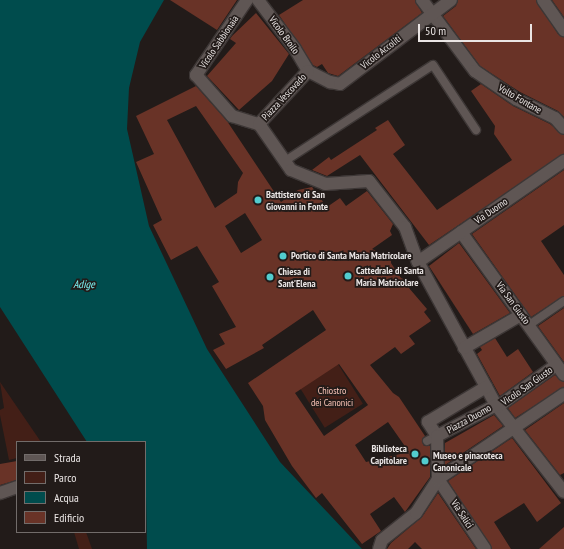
<!DOCTYPE html>
<style>
body{margin:0}
#map{position:relative;width:564px;height:549px;overflow:hidden;background:#221b19;font-family:"PT Sans Narrow",sans-serif}
div>[style]{position:absolute}
.green>*{inset:0;background:#431f17;transform-origin:0 0}
.water>*{inset:0;background:#004c4d}
.building>*{inset:0;background:#693327}
.roads{filter:drop-shadow(1px 0 #3d3736) drop-shadow(-1px 0 #3d3736) drop-shadow(0 1px #3d3736) drop-shadow(0 -1px #3d3736)}
.service>*{height:8px;margin:-4px;padding:0 4px;transform-origin:4px;border-radius:4px;background:#5f5654}
.pedestrian>*{height:12px;margin:-6px;padding:0 6px;transform-origin:6px;border-radius:6px;background:#5f5654}
.minor>*{height:12px;margin:-6px;padding:0 6px;transform-origin:6px;border-radius:6px;background:#5f5654}
.dots>*{width:11px;height:11px;translate:-50% -50%;box-sizing:border-box;border:2px solid #221b19;border-radius:50%}
span{translate:-50% -50%;white-space:nowrap;text-align:center;line-height:1.15;-webkit-text-stroke:3.5px #221b19;paint-order:stroke}
.street-label{font-size:10px;color:#eae5e4}
.poi-label{font-size:10px;color:#eae5e4;font-weight:700}
.left{translate:0 -50%;text-align:left}
.right{translate:-100% -50%;text-align:right}
.park-label{font-size:10px;color:#fcc5b8}
.water-label{font-size:11px;color:#7ef9fa;font-style:italic}
.legend{position:absolute;left:16px;top:441px;width:130px;height:92px;box-sizing:border-box;background:#221b19;border:1px solid #726c6a;margin:0;padding:5px 7px;list-style:none;font-size:12px;color:#eae5e4}
.legend li{display:flex;align-items:center;gap:8px;height:20px}
.legend b{width:20px;border:1px solid #726c6a}
.scale{position:absolute;left:418px;top:24px;width:114px;height:18px;box-sizing:border-box;border:2px solid #eae5e4;border-top:0;padding-left:5px;font-size:12px;line-height:14px;white-space:nowrap;color:#eae5e4;-webkit-text-stroke:3px #221b19;paint-order:stroke}
</style>
<div id="map">
<div class="green">
<i style="left:338px;top:364px;width:47px;height:45px;rotate:58deg"></i>
<i style="clip-path:polygon(0 382px,41px 442px,17px 442px,17px 458px,9px 460px,0 415px,0 410px,4px 408px)"></i>
<i style="clip-path:polygon(74px 532px,86px 532px,92px 549px,79px 549px)"></i>
</div>
<div class="water">
<i style="clip-path:polygon(0 0,164px 0,140px 42px,129px 88px,127px 129px,149px 226px,207px 349px,280px 462px,362px 549px,147px 549px,145px 442px,87px 442px,0 307px)"></i>
</div>
<div class="building">
<i style="clip-path:polygon(170px 0,237px 0,217px 30px)"></i>
<i style="clip-path:polygon(303px 0,415px 0,422px 13px,338px 76px,328px 73px,322px 64px,317px 67px,313px 65px,279px 15px)"></i>
<i style="clip-path:polygon(458px 0,536px 0,558px 34px,564px 37px,564px 117px,558px 111px,520px 92px,480px 66px,443px 16px,456px 6px)"></i>
<i style="clip-path:polygon(552px 0,564px 0,564px 17px)"></i>
<i style="clip-path:polygon(256px 13px,289px 54px,272px 81px,239px 110px,207px 76px,236px 43px,230px 39px,232px 36px)"></i>
<i style="clip-path:polygon(481px 84px,513px 106px,550px 124px,564px 135px,564px 154px,429px 245px,360px 155px,327px 176px,312px 170px,329px 157px,331px 160px,377px 130px,375px 128px,388px 120px,405px 145px,393px 154px,437px 210px,512px 160px,494px 134px,495px 126px,471px 91px)"></i>
<i style="clip-path:polygon(evenodd,196px 86px,227px 121px,281px 202px,298px 190px,312px 187px,327px 207px,340px 198px,346px 206px,367px 191px,393px 224px,390px 231px,392px 235px,372px 249px,391px 258px,391px 263px,401px 278px,408px 281px,409px 288px,427px 309px,424px 312px,431px 321px,409px 336px,415px 344px,401px 354px,395px 347px,370px 365px,393px 393px,399px 397px,425px 436px,422px 441px,424px 446px,430px 446px,430px 477px,405px 512px,394px 497px,370px 514px,381px 531px,362px 544px,322px 493px,316px 498px,292px 466px,265px 420px,263px 406px,248px 383px,326px 330px,313px 310px,262px 345px,264px 348px,226px 369px,213px 350px,225px 344px,219px 334px,236px 327px,212px 286px,219px 282px,197px 246px,171px 260px,153px 225px,162px 220px,136px 162px,154px 154px,136px 116px,196px 86px,196px 106px,243px 173px,238px 182px,237px 193px,215px 208px,167px 120px,196px 106px,196px 86px,245px 213px,262px 240px,241px 253px,225px 226px,245px 213px,196px 86px,339px 364px,368px 405px,324px 436px,295px 393px,339px 364px,196px 86px,388px 422px,409px 452px,366px 462px,355px 445px,388px 422px)"></i>
<i style="clip-path:polygon(564px 170px,564px 225px,541px 241px,564px 275px,564px 296px,531px 317px,472px 234px)"></i>
<i style="clip-path:polygon(459px 243px,510px 313px,473px 334px,429px 266px)"></i>
<i style="clip-path:polygon(564px 308px,564px 362px,538px 326px)"></i>
<i style="clip-path:polygon(495px 338px,507px 357px,518px 349px,533px 372px,500px 396px,477px 354px,482px 350px,480px 347px)"></i>
<i style="clip-path:polygon(555px 375px,564px 382px,564px 387px,515px 418px,508px 408px)"></i>
<i style="clip-path:polygon(564px 403px,564px 473px,560px 475px,525px 430px)"></i>
<i style="clip-path:polygon(494px 415px,503px 426px,445px 465px,445px 443px)"></i>
<i style="clip-path:polygon(512px 438px,561px 503px,537px 522px,524px 503px,494px 522px,511px 549px,492px 549px,448px 481px)"></i>
<i style="clip-path:polygon(17px 461px,17px 480px,0 485px,0 464px)"></i>
<i style="clip-path:polygon(438px 493px,476px 549px,422px 549px,415px 542px,408px 549px,387px 549px,391px 543px,422px 517px)"></i>
<i style="clip-path:polygon(564px 527px,564px 549px,539px 549px)"></i>
</div>
<div class="roads">
<div class="service">
<i style="left:285px;top:161px;width:176px;rotate:-33deg"></i>
<i style="left:433px;top:65px;width:78px;rotate:56.5deg"></i>
<i style="left:529px;top:325px;width:42px;rotate:-34.4deg"></i>
<i style="left:427px;top:441px;width:11px;rotate:-27deg"></i>
</div>
<div class="pedestrian">
<i style="left:0;top:493px;width:18px;rotate:-19deg"></i>
</div>
<div class="minor">
<i style="left:247px;top:0;width:91px;rotate:124.2deg"></i>
<i style="left:196px;top:75px;width:55px;rotate:48.7deg"></i>
<i style="left:232px;top:116px;width:28px;rotate:17deg"></i>
<i style="left:258px;top:0;width:61px;rotate:52.9deg"></i>
<i style="left:295px;top:49px;width:26px;rotate:59deg"></i>
<i style="left:422px;top:0;width:89px;rotate:53.3deg"></i>
<i style="left:475px;top:71px;width:50px;rotate:34.3deg"></i>
<i style="left:516px;top:99px;width:43px;rotate:26deg"></i>
<i style="left:555px;top:118px;width:13px;rotate:48deg"></i>
<i style="left:543px;top:0;width:37px;rotate:55deg"></i>
<i style="left:308px;top:71px;width:25px;rotate:27deg"></i>
<i style="left:330px;top:82px;width:10px;rotate:11deg"></i>
<i style="left:340px;top:84px;width:139px;rotate:-37.1deg"></i>
<i style="left:259px;top:124px;width:56px;rotate:55.2deg"></i>
<i style="left:291px;top:170px;width:37px;rotate:22deg"></i>
<i style="left:325px;top:184px;width:44px;rotate:-3.9deg"></i>
<i style="left:369px;top:181px;width:58px;rotate:52deg"></i>
<i style="left:405px;top:227px;width:37px;rotate:70deg"></i>
<i style="left:418px;top:262px;width:163px;rotate:61.4deg"></i>
<i style="left:496px;top:405px;width:110px;rotate:52deg"></i>
<i style="left:259px;top:124px;width:72px;rotate:-47.2deg"></i>
<i style="left:461px;top:232px;width:176px;rotate:54.2deg"></i>
<i style="left:418px;top:262px;width:178px;rotate:-34.7deg"></i>
<i style="left:464px;top:348px;width:66px;rotate:-30.1deg"></i>
<i style="left:497px;top:407px;width:72px;rotate:-35.4deg"></i>
<i style="left:437px;top:436px;width:17px;rotate:-123deg"></i>
<i style="left:428px;top:422px;width:68px;rotate:-31.1deg"></i>
<i style="left:437px;top:436px;width:67px;rotate:-27.7deg"></i>
<i style="left:437px;top:436px;width:43px;rotate:88.7deg"></i>
<i style="left:438px;top:479px;width:84px;rotate:56.1deg"></i>
<i style="left:379px;top:549px;width:9px;rotate:-72deg"></i>
<i style="left:382px;top:540px;width:43px;rotate:-38.5deg"></i>
<i style="left:416px;top:513px;width:40px;rotate:-57.1deg"></i>
<i style="left:438px;top:479px;width:152px;rotate:-34deg"></i>
</div>
</div>
<div class="dots">
<i style="left:258px;top:200px;background:#52cdcf"></i>
<i style="left:283px;top:256px;background:#52cdcf"></i>
<i style="left:348px;top:276px;background:#52cdcf"></i>
<i style="left:270px;top:277px;background:#52cdcf"></i>
<i style="left:415px;top:454px;background:#52cdcf"></i>
<i style="left:425px;top:461px;background:#52cdcf"></i>
</div>
<div class="street-label">
<span style="left:284px;top:35px;rotate:54deg">Vicolo Broilo</span>
<span style="left:219px;top:42px;rotate:-56deg">Vicolo Sabbionaia</span>
<span style="left:381px;top:52px;rotate:-38deg">Vicolo Accoliti</span>
<span style="left:284px;top:97px;rotate:-47deg">Piazza Vescovado</span>
<span style="left:520px;top:99px;rotate:30deg">Volto Fontane</span>
<span style="left:491px;top:211px;rotate:-34deg">Via Duomo</span>
<span style="left:513px;top:303px;rotate:54deg">Via San Giusto</span>
<span style="left:527px;top:386px;rotate:-35deg">Vicolo San Giusto</span>
<span style="left:469px;top:419px;rotate:-29deg">Piazza Duomo</span>
<span style="left:462px;top:514px;rotate:57deg">Via Salici</span>
</div>
<div class="poi-label">
<span class="left" style="left:266px;top:200px">Battistero di San<br>Giovanni in Fonte</span>
<span class="left" style="left:291px;top:256px">Portico di Santa Maria Matricolare</span>
<span class="left" style="left:356px;top:276px">Cattedrale di Santa<br>Maria Matricolare</span>
<span class="left" style="left:278px;top:277px">Chiesa di<br>Sant'Elena</span>
<span class="right" style="left:407px;top:454px">Biblioteca<br>Capitolare</span>
<span class="left" style="left:433px;top:461px">Museo e pinacoteca<br>Canonicale</span>
</div>
<div class="park-label">
<span style="left:332px;top:396px">Chiostro<br>dei Canonici</span>
</div>
<div class="water-label">
<span style="left:84px;top:284px">Adige</span>
</div>
<ul class="legend">
<li><b style="height:5px;background:#5f5654"></b>Strada</li>
<li><b style="height:11px;background:#431f17"></b>Parco</li>
<li><b style="height:11px;background:#004c4d"></b>Acqua</li>
<li><b style="height:11px;background:#693327"></b>Edificio</li>
</ul>
<div class="scale">50 m</div>
</div>
